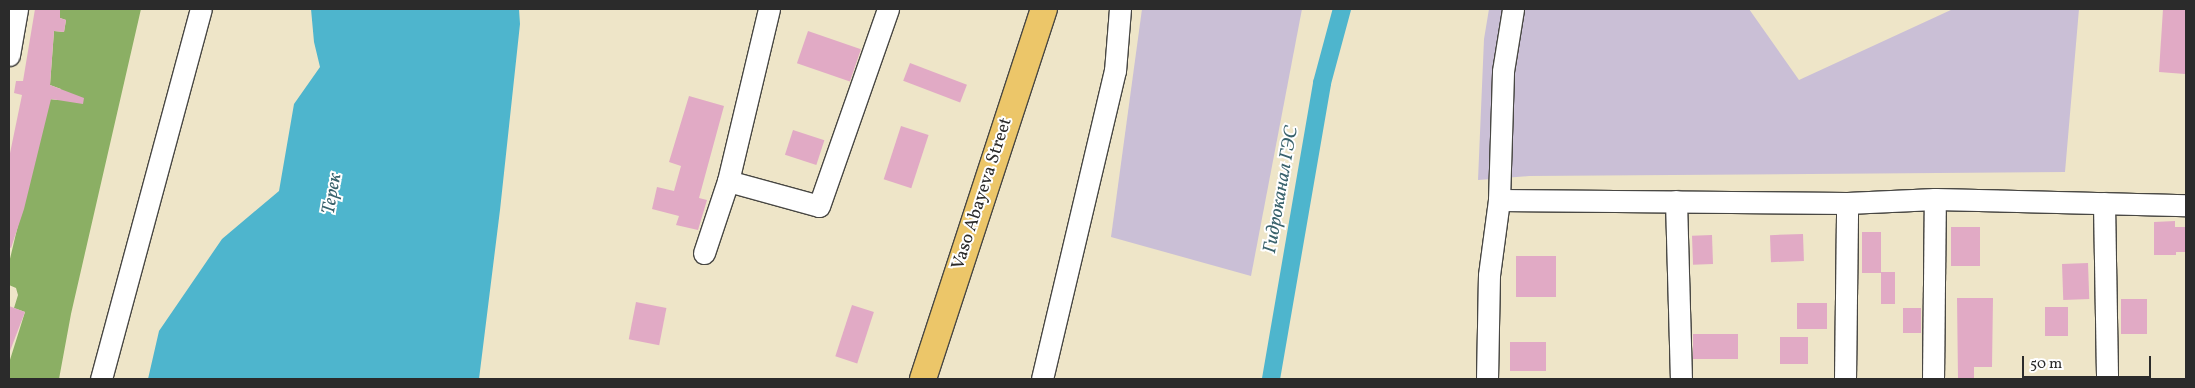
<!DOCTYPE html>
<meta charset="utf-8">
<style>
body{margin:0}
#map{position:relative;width:2195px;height:388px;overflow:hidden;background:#eee5c8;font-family:Vollkorn,serif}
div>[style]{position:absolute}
.industrial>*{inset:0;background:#cabfd6}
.forest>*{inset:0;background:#8baf64}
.water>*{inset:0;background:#4eb5cd}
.canal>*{height:18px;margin:-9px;padding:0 9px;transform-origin:9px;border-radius:9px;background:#4eb5cd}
.building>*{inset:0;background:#e1aac5;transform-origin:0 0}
.roads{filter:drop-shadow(1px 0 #484743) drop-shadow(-1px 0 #484743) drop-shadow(0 1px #484743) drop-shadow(0 -1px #484743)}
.minor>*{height:21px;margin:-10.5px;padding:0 10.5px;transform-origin:10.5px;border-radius:10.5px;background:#fff}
.major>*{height:26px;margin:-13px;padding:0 13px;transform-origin:13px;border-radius:13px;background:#ecc669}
span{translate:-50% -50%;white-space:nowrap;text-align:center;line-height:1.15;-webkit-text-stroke:4px #fff;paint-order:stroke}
.street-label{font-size:18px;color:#2b2b2b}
.water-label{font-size:19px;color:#39626c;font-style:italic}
.frame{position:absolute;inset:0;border:10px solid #2b2b2b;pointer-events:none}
.scale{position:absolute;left:2022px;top:356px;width:129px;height:22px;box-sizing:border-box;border:2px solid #2b2b2b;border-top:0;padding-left:6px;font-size:15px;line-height:18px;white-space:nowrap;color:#2b2b2b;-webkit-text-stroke:4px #fff;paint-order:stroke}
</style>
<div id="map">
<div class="industrial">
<i style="clip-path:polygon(1142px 9px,1302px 9px,1251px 276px,1111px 237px)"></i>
<i style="clip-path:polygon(1489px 9px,1749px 9px,1799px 80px,1953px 9px,2079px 9px,2065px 172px,1529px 176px,1478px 180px,1484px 39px)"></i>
</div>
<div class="forest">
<i style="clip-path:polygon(60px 9px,141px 9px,71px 314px,59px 379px,9px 379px,9px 363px,25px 312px,14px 308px,18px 295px,16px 288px,9px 285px,9px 263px,48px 99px,58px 100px,61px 89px,50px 85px,54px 31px,64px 32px,66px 20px,60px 18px)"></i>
</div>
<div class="water">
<i style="clip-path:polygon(311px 9px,519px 9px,520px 24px,500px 210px,479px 379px,148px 379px,159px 331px,222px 239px,279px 191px,294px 104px,320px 67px,314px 42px)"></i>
</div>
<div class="canal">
<i style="left:1271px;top:379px;width:300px;rotate:-80.2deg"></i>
<i style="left:1322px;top:83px;width:77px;rotate:-74.9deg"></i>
</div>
<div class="building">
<i style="clip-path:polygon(35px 9px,60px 9px,60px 18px,66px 20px,64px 32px,54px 31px,50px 85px,84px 98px,83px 104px,51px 99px,24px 209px,11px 248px,9px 247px,9px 158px,22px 95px,14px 93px,16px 81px,23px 81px)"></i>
<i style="clip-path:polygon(2163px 9px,2186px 9px,2185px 74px,2159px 72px)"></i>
<i style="left:808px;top:31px;width:56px;height:34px;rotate:19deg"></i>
<i style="left:910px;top:63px;width:61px;height:19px;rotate:21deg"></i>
<i style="clip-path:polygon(689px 96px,724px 106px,699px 198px,707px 200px,698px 230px,676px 225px,679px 216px,652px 209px,657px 187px,674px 191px,681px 166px,669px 162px)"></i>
<i style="left:901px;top:126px;width:29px;height:56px;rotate:18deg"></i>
<i style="left:793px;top:130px;width:33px;height:26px;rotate:18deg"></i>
<i style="clip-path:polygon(2175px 221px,2175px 227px,2186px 227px,2186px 252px,2176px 252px,2176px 255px,2154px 255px,2154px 222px)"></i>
<i style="left:1980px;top:227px;width:39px;height:29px;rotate:90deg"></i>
<i style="left:1862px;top:232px;width:19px;height:41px"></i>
<i style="left:1803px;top:234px;width:27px;height:33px;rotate:88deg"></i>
<i style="left:1712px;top:235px;width:29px;height:20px;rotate:88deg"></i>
<i style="left:1556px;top:256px;width:41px;height:40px;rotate:90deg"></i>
<i style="left:2088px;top:263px;width:36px;height:26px;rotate:88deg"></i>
<i style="left:1881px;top:272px;width:14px;height:32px"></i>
<i style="clip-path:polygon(1957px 298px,1993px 298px,1992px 367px,1974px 367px,1974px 379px,1958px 379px)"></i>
<i style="left:2121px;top:299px;width:26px;height:35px"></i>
<i style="left:636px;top:302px;width:31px;height:38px;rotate:11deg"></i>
<i style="left:1827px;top:303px;width:26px;height:30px;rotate:90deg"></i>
<i style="left:852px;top:305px;width:23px;height:54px;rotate:18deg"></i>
<i style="clip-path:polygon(9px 306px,25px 312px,10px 351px,9px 351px)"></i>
<i style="left:2045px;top:307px;width:23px;height:29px"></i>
<i style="left:1903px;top:308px;width:18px;height:25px"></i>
<i style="left:1693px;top:334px;width:45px;height:25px"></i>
<i style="left:1780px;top:337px;width:28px;height:27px"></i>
<i style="left:1546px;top:342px;width:29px;height:36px;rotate:90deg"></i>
</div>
<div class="roads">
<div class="minor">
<i style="left:9px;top:55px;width:47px;rotate:-80.1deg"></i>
<i style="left:728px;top:181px;width:94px;rotate:15.4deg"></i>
<i style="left:819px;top:206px;width:209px;rotate:-70.7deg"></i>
<i style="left:1499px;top:200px;width:348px;rotate:0.5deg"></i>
<i style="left:1847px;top:203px;width:88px;rotate:-2.6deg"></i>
<i style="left:1935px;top:199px;width:251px;rotate:1.4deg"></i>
<i style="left:1676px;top:201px;width:178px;rotate:88.4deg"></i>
<i style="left:2104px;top:203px;width:176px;rotate:89deg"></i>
<i style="left:704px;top:253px;width:76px;rotate:-71.6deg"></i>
<i style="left:728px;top:181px;width:177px;rotate:-76.6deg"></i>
<i style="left:101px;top:379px;width:383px;rotate:-74.9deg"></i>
<i style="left:1042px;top:379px;width:317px;rotate:-76.7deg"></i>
<i style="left:1115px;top:71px;width:62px;rotate:-85.4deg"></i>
<i style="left:1487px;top:379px;width:104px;rotate:-88.9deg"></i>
<i style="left:1489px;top:275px;width:76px;rotate:-82.4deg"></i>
<i style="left:1499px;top:200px;width:129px;rotate:-88.2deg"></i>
<i style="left:1503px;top:71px;width:63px;rotate:-80.8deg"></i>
<i style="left:1845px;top:379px;width:176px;rotate:-89.3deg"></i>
<i style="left:1933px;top:379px;width:180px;rotate:-89.4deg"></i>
</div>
<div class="major">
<i style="left:923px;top:379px;width:389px;rotate:-71.9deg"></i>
</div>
</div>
<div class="street-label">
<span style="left:983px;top:194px;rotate:-72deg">Vaso Abayeva Street</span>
</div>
<div class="water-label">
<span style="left:1282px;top:190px;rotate:-80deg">Гидроканал ГЭС</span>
<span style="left:333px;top:194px;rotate:-80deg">Терек</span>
</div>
<div class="frame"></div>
<div class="scale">50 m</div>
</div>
